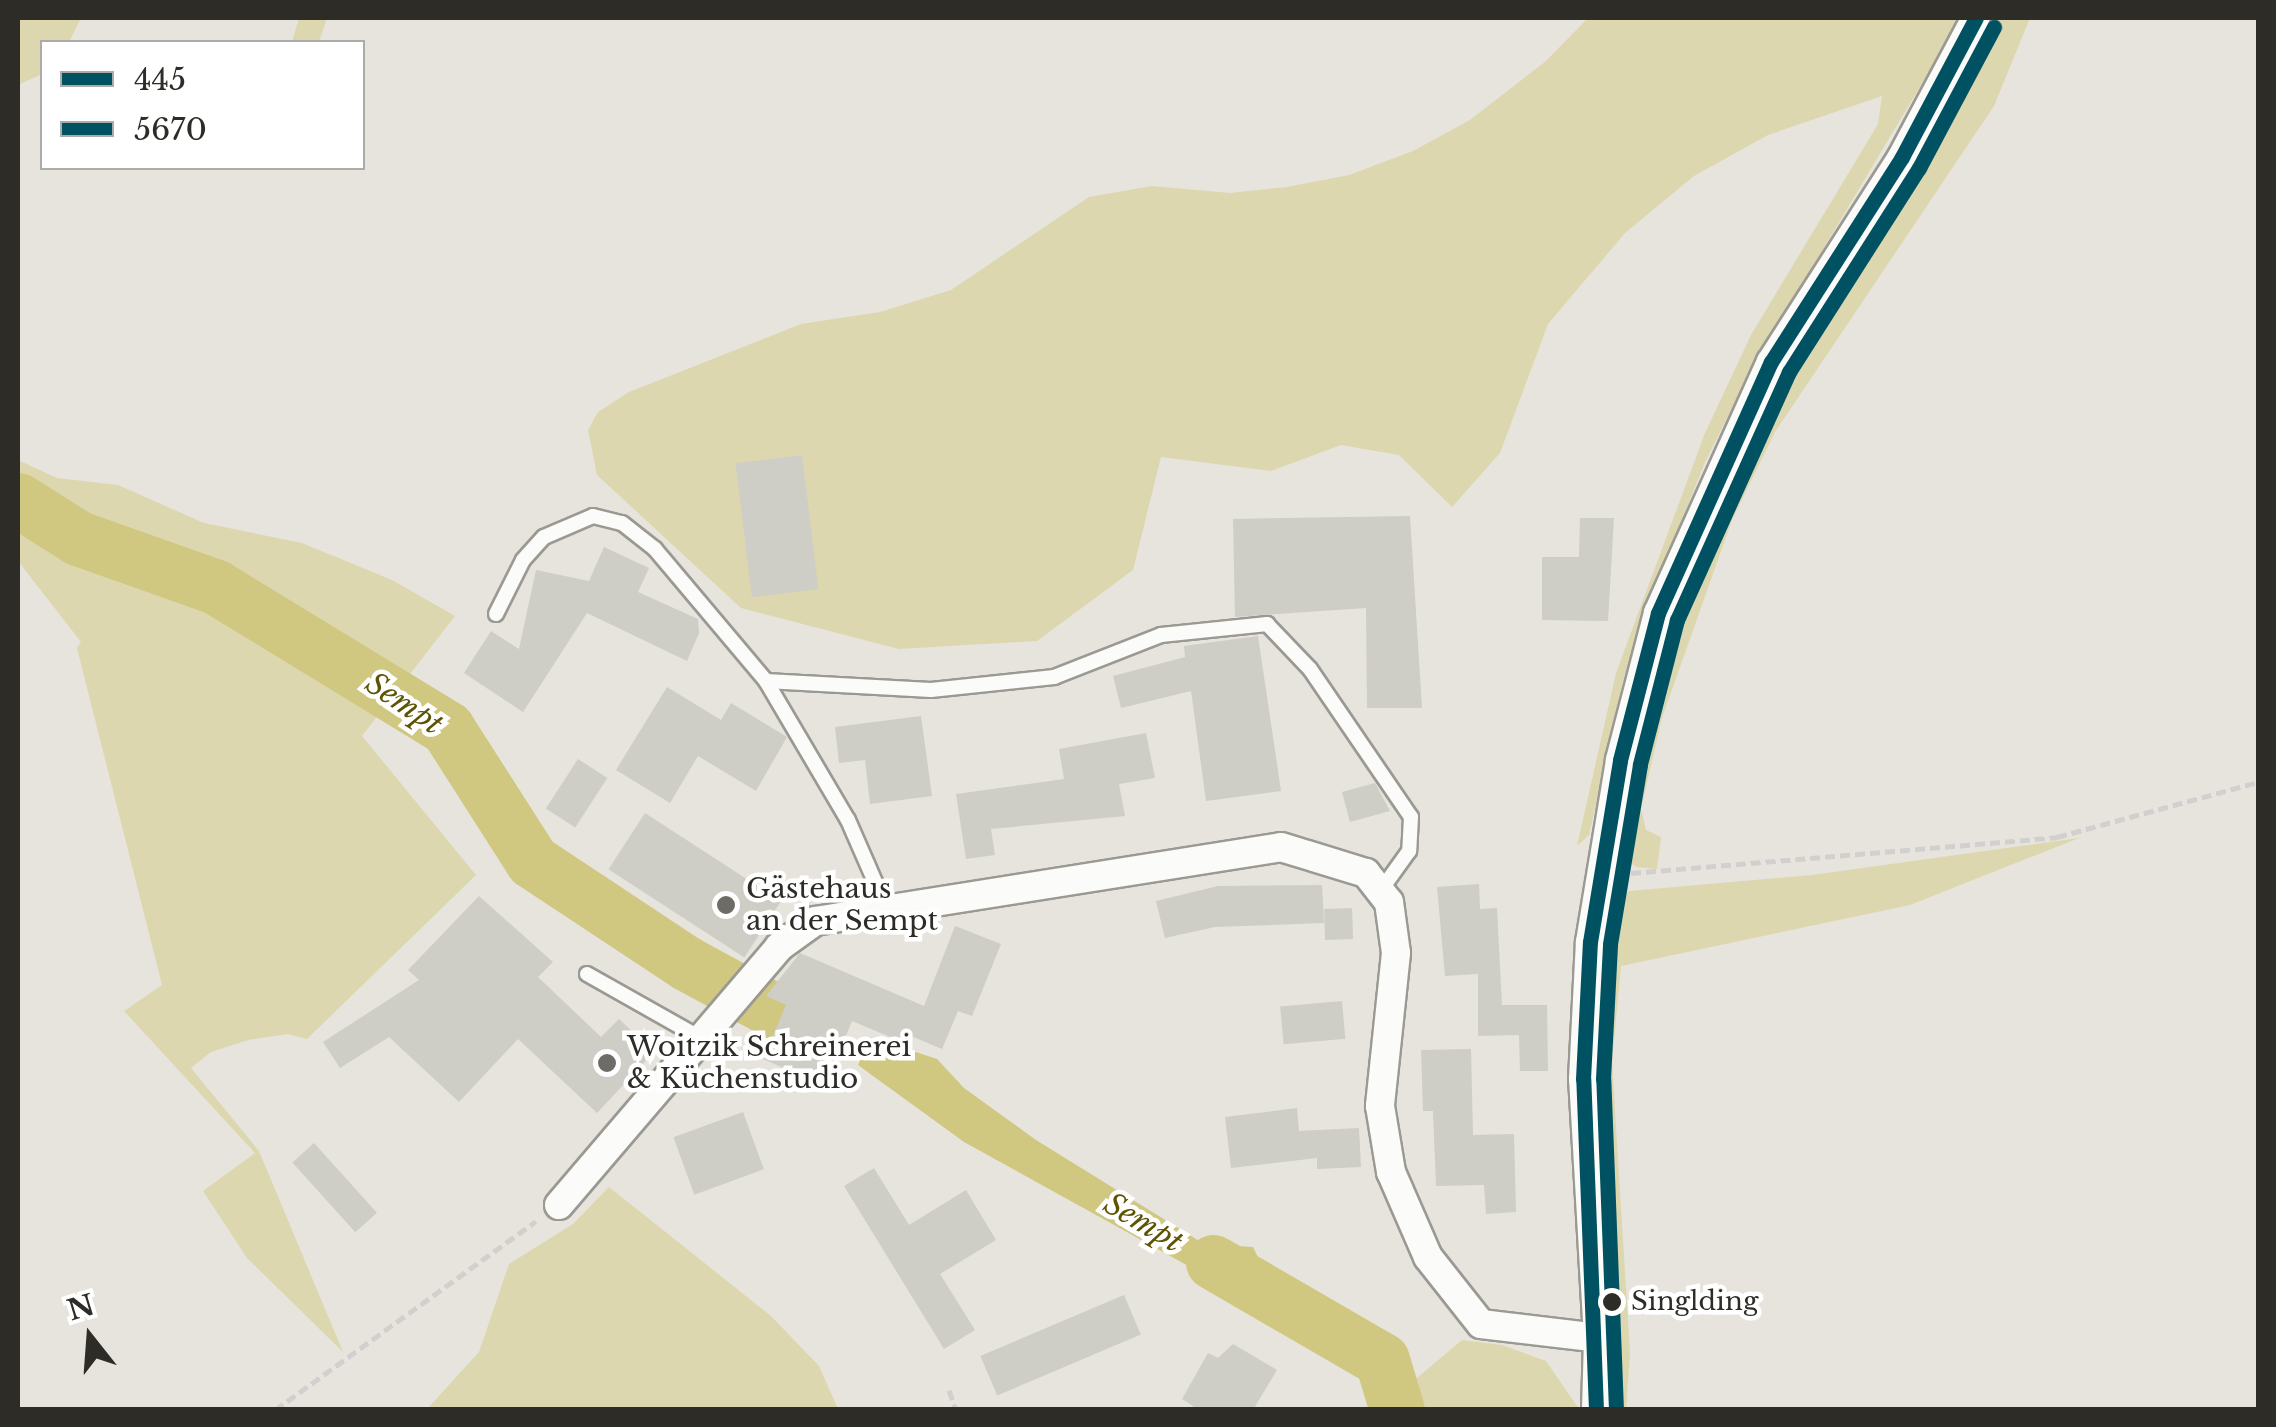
<!DOCTYPE html>
<meta charset="utf-8">
<style>
body{margin:0}
#map{position:relative;width:2276px;height:1427px;overflow:hidden;background:#e6e4dc;font-family:"Libre Baskerville",serif}
div>[style]{position:absolute}
.green>*{inset:0;background:#ddd7af}
.water>*{inset:0;background:#d0c780}
.river>*{height:55px;margin:-27.5px;padding:0 27.5px;transform-origin:27.5px;border-radius:27.5px;background:#d0c780}
.building>*{inset:0;background:#cecdc6;transform-origin:0 0}
.path>*{height:5px;margin-top:-2.5px;transform-origin:0;background:repeating-linear-gradient(90deg,#d1d0ce 0 10px,transparent 0 15px)}
.roads{filter:drop-shadow(2px 0 #9a9992) drop-shadow(-2px 0 #9a9992) drop-shadow(0 2px #9a9992) drop-shadow(0 -2px #9a9992)}
.service>*{height:14px;margin:-7px;padding:0 7px;transform-origin:7px;border-radius:7px;background:#fbfbfa}
.minor>*{height:28px;margin:-14px;padding:0 14px;transform-origin:14px;border-radius:14px;background:#fbfbfa}
.bus-1>*{height:15px;margin:-7.5px;padding:0 7.5px;transform-origin:7.5px;border-radius:7.5px;background:#005262}
.bus-2>*{height:15px;margin:-7.5px;padding:0 7.5px;transform-origin:7.5px;border-radius:7.5px;background:#005262}
.dots>*{width:28px;height:28px;translate:-50% -50%;box-sizing:border-box;border:5px solid #fff;border-radius:50%}
span{translate:-50% -50%;white-space:nowrap;text-align:center;line-height:1.15;-webkit-text-stroke:9px #fff;paint-order:stroke}
.bus-label{font-size:26px;color:#2d2c26}
.left{translate:0 -50%;text-align:left}
.poi-label{font-size:28px;color:#2d2c26}
.water-label{font-size:30px;color:#5c5303;font-style:italic}
.frame{position:absolute;inset:0;border:20px solid #2d2c26;pointer-events:none}
.legend{position:absolute;left:40px;top:40px;width:325px;height:130px;box-sizing:border-box;background:#fff;border:2px solid #ababa8;margin:0;padding:12px 18px;list-style:none;font-size:30px;color:#2d2c26}
.legend li{display:flex;align-items:center;gap:20px;height:50px}
.legend b{width:50px;border:2px solid #ababa8}
.north{position:absolute;left:40px;top:1287px;width:100px;height:100px;-webkit-text-stroke:8px #fff;paint-order:stroke;rotate:343deg;font-size:28px;font-weight:700;line-height:40px;text-align:center;color:#2d2c26}
.north::after{content:'';display:block;margin:auto;width:35px;height:45px;background:#2d2c26;clip-path:polygon(50% 0,100% 100%,50% 72%,0 100%)}
</style>
<div id="map">
<div class="green">
<i style="clip-path:polygon(18px 18px,81px 18px,69px 42px,42px 42px,42px 74px,18px 85px)"></i>
<i style="clip-path:polygon(299px 18px,327px 18px,319px 42px,292px 42px)"></i>
<i style="clip-path:polygon(1588px 18px,1961px 18px,1752px 368px,1705px 462px,1644px 616px,1623px 680px,1589px 835px,1577px 846px,1616px 673px,1705px 433px,1751px 335px,1878px 124px,1882px 96px,1768px 135px,1694px 176px,1625px 233px,1548px 324px,1500px 453px,1452px 507px,1399px 455px,1341px 445px,1271px 471px,1161px 457px,1133px 570px,1037px 641px,899px 649px,741px 608px,597px 475px,588px 430px,598px 412px,629px 392px,801px 324px,880px 312px,951px 290px,1089px 197px,1152px 186px,1230px 193px,1287px 187px,1349px 175px,1413px 151px,1470px 120px,1546px 61px)"></i>
<i style="clip-path:polygon(1990px 18px,2030px 18px,1994px 106px,1775px 432px,1732px 520px,1662px 718px,1641px 809px,1646px 830px,1661px 837px,1657px 869px,1636px 867px,1616px 850px,1633px 756px,1711px 519px,1762px 410px)"></i>
<i style="clip-path:polygon(18px 460px,57px 478px,118px 485px,204px 523px,302px 543px,392px 580px,455px 616px,362px 736px,476px 875px,307px 1039px,288px 1034px,248px 1040px,211px 1052px,191px 1068px,259px 1151px,343px 1352px,247px 1258px,203px 1191px,255px 1153px,124px 1011px,162px 985px,77px 648px,81px 642px,18px 561px)"></i>
<i style="clip-path:polygon(2079px 838px,1910px 905px,1621px 966px,1612px 1062px,1630px 1353px,1626px 1410px,1611px 1409px,1619px 1353px,1613px 1343px,1596px 1068px,1604px 942px,1614px 903px,1629px 891px,1812px 875px)"></i>
<i style="clip-path:polygon(609px 1187px,771px 1316px,819px 1366px,838px 1409px,427px 1409px,479px 1352px,509px 1264px,573px 1224px)"></i>
<i style="clip-path:polygon(1462px 1340px,1502px 1345px,1546px 1361px,1579px 1409px,1380px 1409px)"></i>
</div>
<div class="water">
<i style="clip-path:polygon(870px 1037px,937px 1059px,964px 1088px,1036px 1140px,1204px 1244px,1253px 1247px,1286px 1315px,1264px 1319px,1230px 1289px,964px 1142px,858px 1065px)"></i>
</div>
<div class="river">
<i style="left:18px;top:500px;width:71px;rotate:32.3deg"></i>
<i style="left:78px;top:538px;width:146px;rotate:19.5deg"></i>
<i style="left:216px;top:587px;width:271px;rotate:31.4deg"></i>
<i style="left:447px;top:728px;width:158px;rotate:57.4deg"></i>
<i style="left:532px;top:861px;width:185px;rotate:33.5deg"></i>
<i style="left:686px;top:963px;width:109px;rotate:28.4deg"></i>
<i style="left:1213px;top:1262px;width:195px;rotate:30.1deg"></i>
<i style="left:1382px;top:1360px;width:52px;rotate:73.3deg"></i>
</div>
<div class="building">
<i style="left:802px;top:455px;width:135px;height:67px;rotate:83deg"></i>
<i style="clip-path:polygon(1410px 516px,1422px 708px,1367px 708px,1366px 608px,1235px 617px,1233px 519px)"></i>
<i style="clip-path:polygon(1580px 518px,1614px 518px,1608px 621px,1542px 620px,1542px 557px,1579px 557px)"></i>
<i style="clip-path:polygon(604px 547px,649px 568px,638px 592px,698px 619px,699px 633px,687px 661px,587px 613px,523px 712px,464px 673px,491px 631px,519px 649px,536px 570px,589px 581px)"></i>
<i style="clip-path:polygon(1258px 636px,1281px 791px,1206px 801px,1191px 691px,1121px 708px,1113px 676px,1185px 657px,1184px 646px)"></i>
<i style="clip-path:polygon(667px 687px,721px 720px,731px 703px,787px 737px,756px 791px,698px 756px,670px 803px,616px 770px)"></i>
<i style="clip-path:polygon(921px 716px,932px 796px,870px 804px,865px 760px,839px 763px,835px 727px)"></i>
<i style="clip-path:polygon(1146px 733px,1155px 778px,1119px 784px,1125px 816px,991px 829px,995px 855px,966px 859px,956px 794px,1064px 779px,1059px 749px)"></i>
<i style="left:578px;top:759px;width:35px;height:59px;rotate:33deg"></i>
<i style="clip-path:polygon(1375px 783px,1390px 811px,1350px 822px,1342px 792px)"></i>
<i style="left:645px;top:813px;width:162px;height:67px;rotate:33deg"></i>
<i style="clip-path:polygon(1479px 884px,1480px 909px,1497px 908px,1502px 1005px,1547px 1005px,1548px 1071px,1520px 1071px,1519px 1035px,1478px 1036px,1478px 974px,1445px 976px,1437px 887px)"></i>
<i style="clip-path:polygon(1322px 885px,1324px 923px,1215px 927px,1165px 938px,1156px 901px,1218px 886px)"></i>
<i style="clip-path:polygon(479px 896px,553px 962px,538px 977px,601px 1037px,619px 1019px,654px 1052px,597px 1113px,518px 1039px,459px 1102px,389px 1037px,340px 1068px,323px 1042px,419px 980px,408px 970px)"></i>
<i style="left:1352px;top:908px;width:31px;height:28px;rotate:88deg"></i>
<i style="clip-path:polygon(955px 926px,1001px 944px,972px 1016px,958px 1011px,942px 1049px,904px 1033px,900px 1041px,852px 1021px,825px 1086px,763px 1059px,786px 1005px,766px 996px,800px 953px,924px 1006px)"></i>
<i style="left:1342px;top:1001px;width:38px;height:62px;rotate:85deg"></i>
<i style="clip-path:polygon(1471px 1049px,1473px 1135px,1514px 1134px,1516px 1212px,1486px 1214px,1484px 1185px,1436px 1186px,1433px 1111px,1423px 1111px,1421px 1050px)"></i>
<i style="clip-path:polygon(1297px 1108px,1299px 1131px,1359px 1128px,1361px 1167px,1317px 1169px,1317px 1158px,1231px 1168px,1225px 1117px)"></i>
<i style="left:743px;top:1112px;width:61px;height:74px;rotate:70deg"></i>
<i style="left:314px;top:1143px;width:94px;height:29px;rotate:48deg"></i>
<i style="clip-path:polygon(874px 1168px,909px 1225px,966px 1190px,996px 1240px,940px 1274px,975px 1330px,944px 1349px,844px 1186px)"></i>
<i style="left:1124px;top:1295px;width:43px;height:156px;rotate:67deg"></i>
<i style="clip-path:polygon(1233px 1344px,1277px 1370px,1253px 1410px,1199px 1410px,1182px 1399px,1208px 1353px,1218px 1358px)"></i>
</div>
<div class="path">
<i style="left:1631px;top:873px;width:428px;rotate:-4.8deg"></i>
<i style="left:2057px;top:837px;width:208px;rotate:-15.3deg"></i>
<i style="left:949px;top:1390px;width:21px;rotate:71deg"></i>
<i style="left:275px;top:1410px;width:322px;rotate:-35.9deg"></i>
</div>
<div class="roads">
<div class="service">
<i style="left:496px;top:614px;width:60px;rotate:-63.4deg"></i>
<i style="left:523px;top:560px;width:31px;rotate:-48deg"></i>
<i style="left:544px;top:537px;width:53px;rotate:-23.2deg"></i>
<i style="left:593px;top:516px;width:30px;rotate:14deg"></i>
<i style="left:622px;top:523px;width:42px;rotate:38.2deg"></i>
<i style="left:655px;top:549px;width:172px;rotate:49.9deg"></i>
<i style="left:766px;top:681px;width:161px;rotate:59.5deg"></i>
<i style="left:848px;top:820px;width:95px;rotate:66.4deg"></i>
<i style="left:766px;top:681px;width:165px;rotate:3.1deg"></i>
<i style="left:931px;top:690px;width:124px;rotate:-6deg"></i>
<i style="left:1054px;top:677px;width:115px;rotate:-21.4deg"></i>
<i style="left:1161px;top:635px;width:107px;rotate:-5.9deg"></i>
<i style="left:1267px;top:624px;width:62px;rotate:46.3deg"></i>
<i style="left:1310px;top:669px;width:179px;rotate:55.7deg"></i>
<i style="left:1411px;top:817px;width:34px;rotate:93deg"></i>
<i style="left:1409px;top:851px;width:48px;rotate:125.7deg"></i>
<i style="left:587px;top:974px;width:134px;rotate:29.4deg"></i>
</div>
<div class="minor">
<i style="left:559px;top:1205px;width:339px;rotate:-49.5deg"></i>
<i style="left:779px;top:947px;width:44px;rotate:-35.8deg"></i>
<i style="left:815px;top:921px;width:472px;rotate:-9deg"></i>
<i style="left:1281px;top:847px;width:89px;rotate:17deg"></i>
<i style="left:1366px;top:873px;width:37px;rotate:52deg"></i>
<i style="left:1389px;top:902px;width:51px;rotate:82.2deg"></i>
<i style="left:1396px;top:953px;width:154px;rotate:96deg"></i>
<i style="left:1380px;top:1106px;width:67px;rotate:80.5deg"></i>
<i style="left:1391px;top:1172px;width:93px;rotate:66.5deg"></i>
<i style="left:1428px;top:1257px;width:85px;rotate:51.7deg"></i>
<i style="left:1481px;top:1324px;width:118px;rotate:6.8deg"></i>
<i style="left:1596px;top:1410px;width:72px;rotate:-88.4deg"></i>
<i style="left:1598px;top:1338px;width:259px;rotate:-93.3deg"></i>
<i style="left:1583px;top:1079px;width:137px;rotate:-87.1deg"></i>
<i style="left:1590px;top:942px;width:184px;rotate:-80.6deg"></i>
<i style="left:1620px;top:760px;width:152px;rotate:-75.5deg"></i>
<i style="left:1658px;top:613px;width:275px;rotate:-65.8deg"></i>
<i style="left:1771px;top:362px;width:243px;rotate:-57.4deg"></i>
<i style="left:1902px;top:157px;width:157px;rotate:-62deg"></i>
</div>
</div>
<div class="bus-1">
<i style="left:1596px;top:1410px;width:331px;rotate:-92.2deg"></i>
<i style="left:1583px;top:1079px;width:137px;rotate:-87.1deg"></i>
<i style="left:1590px;top:942px;width:184px;rotate:-80.6deg"></i>
<i style="left:1620px;top:760px;width:152px;rotate:-75.5deg"></i>
<i style="left:1658px;top:613px;width:275px;rotate:-65.8deg"></i>
<i style="left:1771px;top:362px;width:243px;rotate:-57.4deg"></i>
<i style="left:1902px;top:157px;width:157px;rotate:-62deg"></i>
</div>
<div class="bus-2">
<i style="left:1616px;top:1410px;width:331px;rotate:-92.2deg"></i>
<i style="left:1603px;top:1079px;width:135px;rotate:-87deg"></i>
<i style="left:1610px;top:944px;width:182px;rotate:-80.5deg"></i>
<i style="left:1640px;top:764px;width:149px;rotate:-75.6deg"></i>
<i style="left:1677px;top:620px;width:272px;rotate:-65.7deg"></i>
<i style="left:1789px;top:372px;width:242px;rotate:-57.5deg"></i>
<i style="left:1919px;top:168px;width:160px;rotate:-62deg"></i>
</div>
<div class="dots">
<i style="left:726px;top:905px;background:#6e6c66"></i>
<i style="left:607px;top:1063px;background:#6e6c66"></i>
<i style="left:1612px;top:1302px;background:#2d2c26"></i>
</div>
<div class="bus-label">
<span class="left" style="left:1631px;top:1302px">Singlding</span>
</div>
<div class="poi-label">
<span class="left" style="left:746px;top:905px">Gästehaus<br>an der Sempt</span>
<span class="left" style="left:627px;top:1063px">Woitzik Schreinerei<br>&amp; Küchenstudio</span>
</div>
<div class="water-label">
<span style="left:404px;top:704px;rotate:34deg">Sempt</span>
<span style="left:1143px;top:1223px;rotate:31deg">Sempt</span>
</div>
<div class="frame"></div>
<ul class="legend">
<li><b style="height:12px;background:#005262"></b>445</li>
<li><b style="height:12px;background:#005262"></b>5670</li>
</ul>
<div class="north">N</div>
</div>
